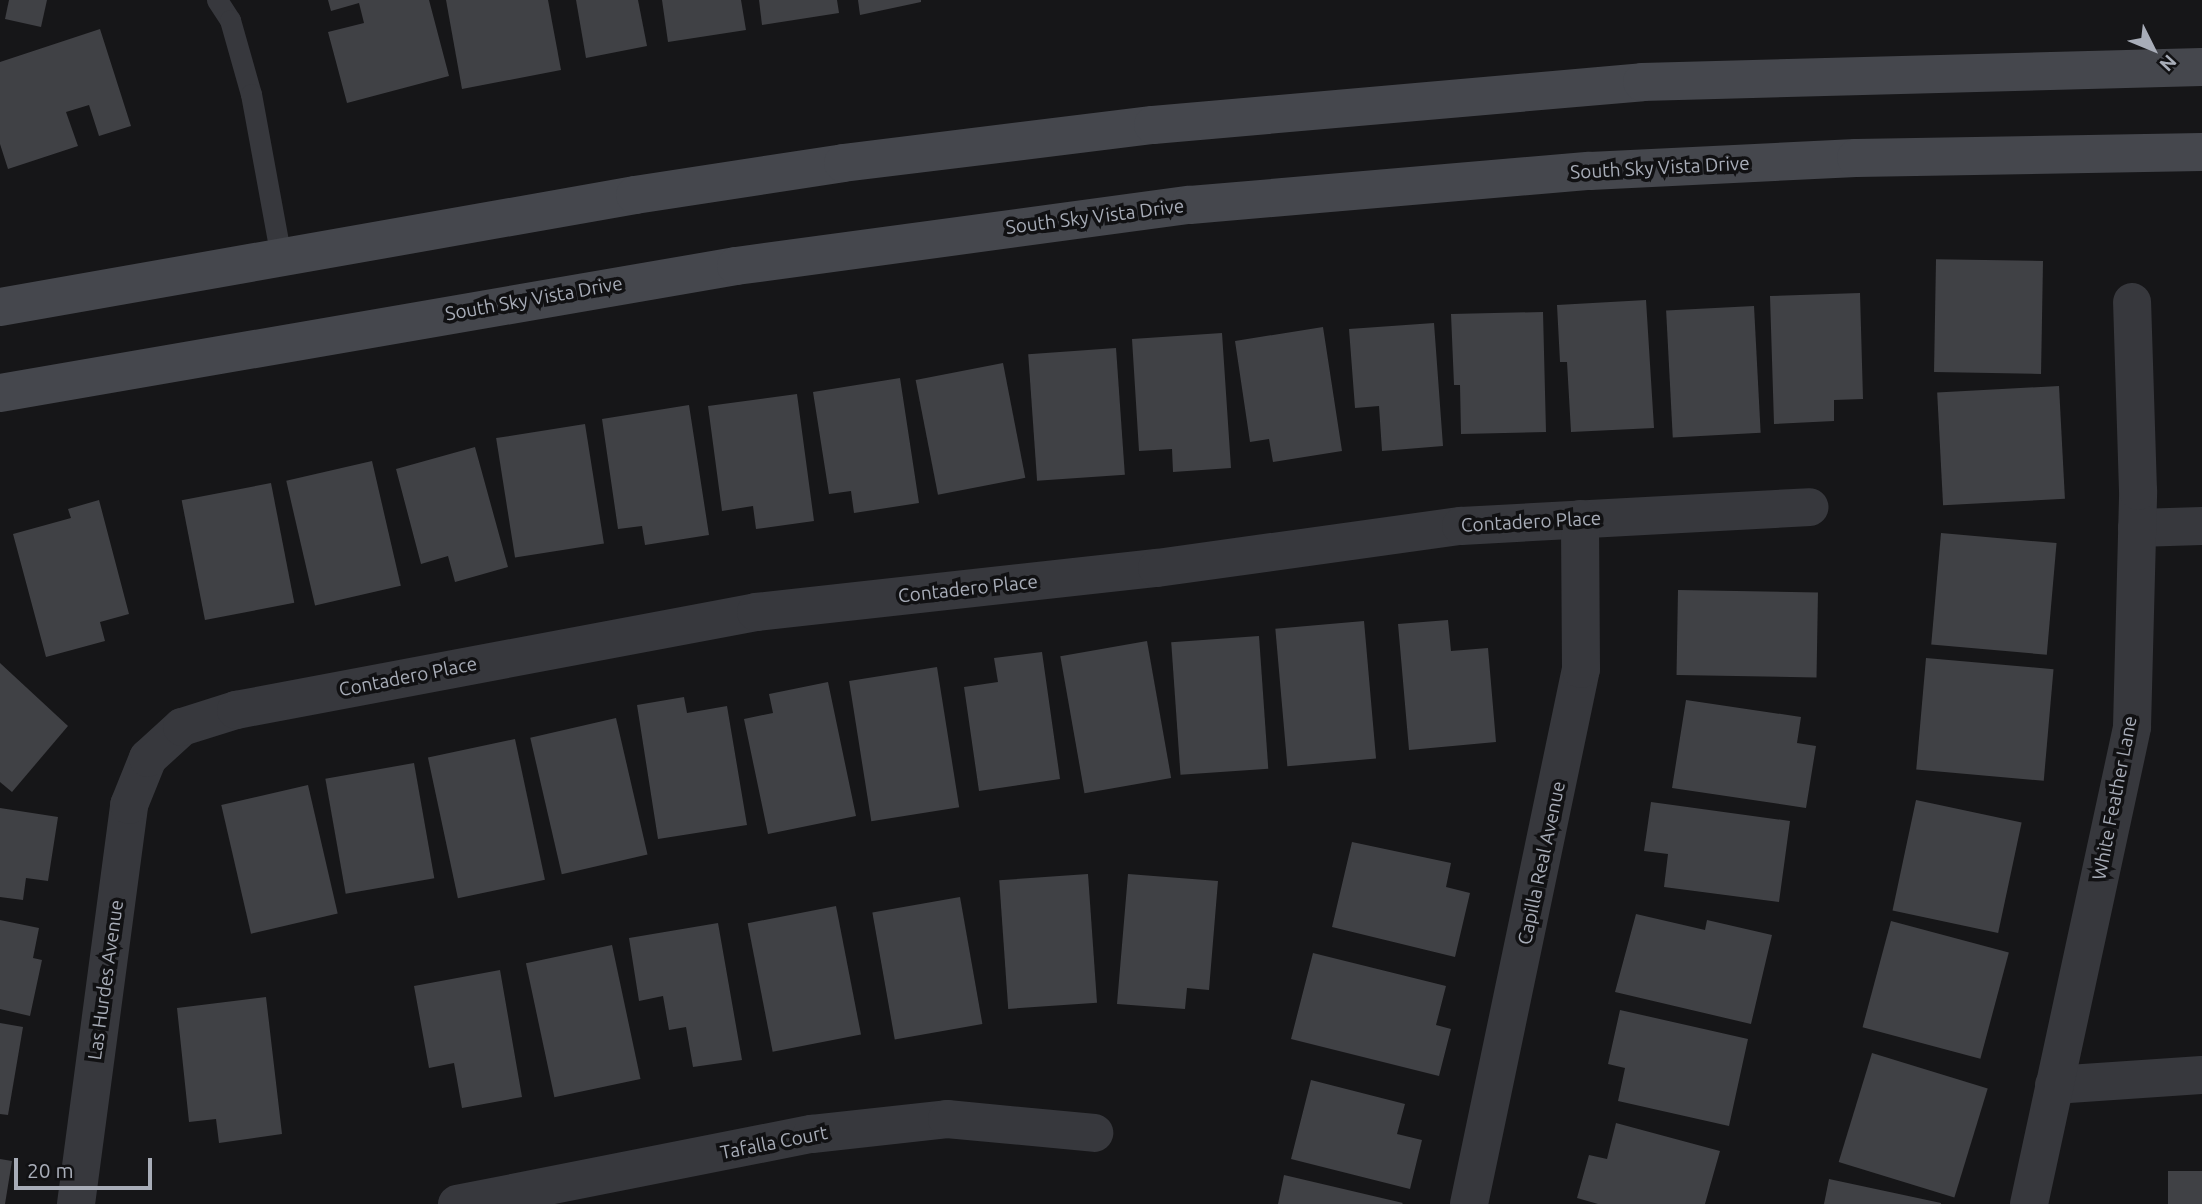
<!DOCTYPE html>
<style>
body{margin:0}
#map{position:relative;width:2202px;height:1204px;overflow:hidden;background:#161618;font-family:Ubuntu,sans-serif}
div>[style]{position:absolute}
.building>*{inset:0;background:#404145;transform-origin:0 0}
.lane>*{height:21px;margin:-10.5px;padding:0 10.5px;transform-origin:10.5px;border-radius:10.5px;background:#37383d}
.street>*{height:38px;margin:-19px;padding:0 19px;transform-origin:19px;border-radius:19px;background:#37383d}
.secondary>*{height:38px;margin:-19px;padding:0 19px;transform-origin:19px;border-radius:19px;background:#45474d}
span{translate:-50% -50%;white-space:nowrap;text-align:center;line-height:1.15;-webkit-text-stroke:7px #111113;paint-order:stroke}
.street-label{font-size:19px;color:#a8adb8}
.north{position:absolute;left:2118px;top:14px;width:70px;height:70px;-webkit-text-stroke:5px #111113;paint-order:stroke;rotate:133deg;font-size:19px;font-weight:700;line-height:28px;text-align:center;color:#a8adb8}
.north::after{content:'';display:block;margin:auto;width:24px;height:32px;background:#a8adb8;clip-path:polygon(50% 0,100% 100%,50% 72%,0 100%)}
.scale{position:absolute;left:14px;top:1158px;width:138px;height:32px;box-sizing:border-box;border:4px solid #a8adb8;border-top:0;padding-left:9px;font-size:21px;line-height:24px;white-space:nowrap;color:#a8adb8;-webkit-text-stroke:5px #111113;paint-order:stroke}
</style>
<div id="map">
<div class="building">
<i style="clip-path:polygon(9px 0,47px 0,41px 27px,5px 19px)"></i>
<i style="clip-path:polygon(328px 0,429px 0,449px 76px,347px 103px,328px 32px,364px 23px,359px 3px,331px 11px)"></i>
<i style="clip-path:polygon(446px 0,548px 0,561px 70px,462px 89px)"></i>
<i style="clip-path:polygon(576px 0,638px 0,647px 46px,586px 58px)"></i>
<i style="clip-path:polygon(662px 0,741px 0,746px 30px,668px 42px)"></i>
<i style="clip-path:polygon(759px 0,837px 0,839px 13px,762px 25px)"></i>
<i style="clip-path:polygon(858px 0,921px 0,921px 2px,860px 15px)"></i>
<i style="clip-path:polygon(100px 29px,131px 126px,99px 136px,89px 105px,66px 112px,78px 146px,8px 169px,0 144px,0 62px)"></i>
<i style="left:2043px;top:261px;width:113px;height:107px;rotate:91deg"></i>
<i style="clip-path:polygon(1860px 293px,1863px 399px,1834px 400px,1834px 421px,1774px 424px,1770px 296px)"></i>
<i style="clip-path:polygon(1646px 300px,1654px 428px,1571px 432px,1567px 362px,1560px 362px,1557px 305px)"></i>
<i style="left:1754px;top:306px;width:127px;height:88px;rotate:87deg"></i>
<i style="clip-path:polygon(1543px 312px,1546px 432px,1461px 434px,1460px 385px,1454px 385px,1451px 314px)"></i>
<i style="clip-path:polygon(1434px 323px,1443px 446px,1382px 451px,1379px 406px,1355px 408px,1349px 329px)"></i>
<i style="clip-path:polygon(1323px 327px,1342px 451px,1273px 462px,1269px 439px,1250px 442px,1235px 341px)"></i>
<i style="clip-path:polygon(1222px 333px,1231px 468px,1173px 472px,1172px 449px,1139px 451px,1132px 339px)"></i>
<i style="left:1116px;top:348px;width:127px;height:88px;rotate:86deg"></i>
<i style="left:1003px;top:363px;width:117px;height:89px;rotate:79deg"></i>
<i style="clip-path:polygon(900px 378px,919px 503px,854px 513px,851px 491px,829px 494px,813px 392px)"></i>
<i style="left:2059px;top:386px;width:113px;height:122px;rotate:87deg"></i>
<i style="clip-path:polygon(797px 394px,814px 521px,756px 529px,753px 506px,722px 511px,708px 406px)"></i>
<i style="clip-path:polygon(689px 405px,709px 535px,645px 545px,642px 526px,618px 529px,602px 419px)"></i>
<i style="left:585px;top:424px;width:121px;height:90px;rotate:81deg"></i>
<i style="clip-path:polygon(475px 447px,508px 567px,455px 582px,448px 556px,421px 564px,396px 469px)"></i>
<i style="left:372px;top:461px;width:128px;height:88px;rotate:77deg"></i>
<i style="left:271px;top:483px;width:122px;height:91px;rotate:79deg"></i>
<i style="clip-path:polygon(99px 500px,129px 614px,100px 622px,105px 641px,46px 657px,13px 534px,71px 518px,68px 509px)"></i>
<i style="left:1941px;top:533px;width:116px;height:112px;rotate:5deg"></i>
<i style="left:1678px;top:590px;width:140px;height:85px;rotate:1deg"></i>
<i style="clip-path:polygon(1448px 620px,1451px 651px,1488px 648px,1496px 742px,1409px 750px,1398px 624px)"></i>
<i style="left:1364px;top:621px;width:138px;height:89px;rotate:85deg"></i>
<i style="left:1259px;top:636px;width:133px;height:88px;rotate:86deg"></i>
<i style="left:1147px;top:641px;width:139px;height:88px;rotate:80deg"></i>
<i style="clip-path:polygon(1042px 652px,1060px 779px,979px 791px,964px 687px,998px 682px,994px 658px)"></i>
<i style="left:1926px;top:658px;width:128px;height:112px;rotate:5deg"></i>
<i style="clip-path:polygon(0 663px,68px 726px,12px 792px,0 782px)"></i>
<i style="left:937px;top:667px;width:142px;height:89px;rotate:81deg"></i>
<i style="clip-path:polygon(828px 682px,856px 816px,768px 834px,744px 719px,773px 713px,769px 694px)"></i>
<i style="clip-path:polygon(684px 697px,687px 713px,727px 706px,747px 825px,658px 839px,637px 705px)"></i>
<i style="clip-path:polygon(1686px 700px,1801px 717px,1797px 743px,1816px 746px,1806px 808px,1672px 788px)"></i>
<i style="left:616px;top:718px;width:140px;height:88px;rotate:77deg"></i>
<i style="left:515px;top:739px;width:144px;height:89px;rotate:78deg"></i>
<i style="left:414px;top:763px;width:117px;height:90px;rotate:80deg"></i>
<i style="left:308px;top:785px;width:132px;height:89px;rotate:77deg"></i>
<i style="left:1916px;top:800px;width:108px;height:113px;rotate:12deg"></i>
<i style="clip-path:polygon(1651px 802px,1790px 821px,1779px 902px,1664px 887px,1668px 854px,1644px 851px)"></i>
<i style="clip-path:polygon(0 808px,58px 817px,48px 881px,26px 878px,23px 900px,0 897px)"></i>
<i style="clip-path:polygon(1352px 842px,1451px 863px,1446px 887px,1470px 893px,1455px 957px,1332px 927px)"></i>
<i style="left:1088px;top:874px;width:129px;height:89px;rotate:86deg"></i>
<i style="clip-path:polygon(1128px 874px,1218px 881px,1209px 990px,1187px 988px,1185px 1009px,1117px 1004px)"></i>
<i style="left:960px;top:897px;width:129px;height:89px;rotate:80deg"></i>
<i style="left:836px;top:906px;width:131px;height:90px;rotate:79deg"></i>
<i style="clip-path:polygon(1636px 914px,1705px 930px,1707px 920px,1772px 935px,1751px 1024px,1615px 992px)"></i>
<i style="clip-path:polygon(0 920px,39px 928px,33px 958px,42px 960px,30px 1016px,0 1009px)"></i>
<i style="left:1891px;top:921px;width:122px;height:110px;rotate:15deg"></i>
<i style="clip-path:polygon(718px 923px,742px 1060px,693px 1067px,686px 1027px,669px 1030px,663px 996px,639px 1001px,629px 938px)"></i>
<i style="left:612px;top:945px;width:137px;height:88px;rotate:78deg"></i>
<i style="clip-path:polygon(1313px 953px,1446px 986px,1436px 1025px,1451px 1029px,1439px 1076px,1291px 1039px)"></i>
<i style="clip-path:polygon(500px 970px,522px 1097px,462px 1108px,454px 1063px,429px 1068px,414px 986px)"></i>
<i style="clip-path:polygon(266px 997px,282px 1134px,219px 1143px,216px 1119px,189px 1122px,177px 1008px)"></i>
<i style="clip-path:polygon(1620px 1010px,1748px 1039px,1729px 1126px,1618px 1101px,1625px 1068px,1608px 1064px)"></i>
<i style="clip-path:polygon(0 1023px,23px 1027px,8px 1115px,0 1114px)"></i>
<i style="left:1872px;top:1053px;width:121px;height:114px;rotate:17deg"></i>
<i style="clip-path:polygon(1311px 1080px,1405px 1104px,1397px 1134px,1422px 1140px,1410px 1189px,1291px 1159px)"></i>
<i style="clip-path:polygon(1616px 1123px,1720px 1151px,1705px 1204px,1598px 1204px,1577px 1198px,1589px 1155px,1607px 1159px)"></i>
<i style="clip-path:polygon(0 1159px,12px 1161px,5px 1204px,0 1204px)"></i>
<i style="left:2202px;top:1171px;width:33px;height:34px;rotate:90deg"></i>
<i style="clip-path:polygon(1284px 1175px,1403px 1203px,1402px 1204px,1278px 1204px)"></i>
<i style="clip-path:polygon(1829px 1179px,1941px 1203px,1941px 1204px,1824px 1204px)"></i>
</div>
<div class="lane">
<i style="left:217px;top:0;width:24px;rotate:57deg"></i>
<i style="left:230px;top:20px;width:77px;rotate:74.2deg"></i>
<i style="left:251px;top:94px;width:167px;rotate:79.6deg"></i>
</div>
<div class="street">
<i style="left:2137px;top:528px;width:65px;rotate:-1.8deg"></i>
<i style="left:2054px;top:1085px;width:148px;rotate:-3.9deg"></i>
<i style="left:76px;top:1204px;width:403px;rotate:-82.4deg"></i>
<i style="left:129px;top:805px;width:51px;rotate:-68deg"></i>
<i style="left:148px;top:758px;width:46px;rotate:-42.4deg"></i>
<i style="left:182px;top:727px;width:57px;rotate:-17.5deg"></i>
<i style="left:236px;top:710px;width:529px;rotate:-10.67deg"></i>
<i style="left:756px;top:612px;width:403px;rotate:-6.3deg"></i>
<i style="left:1157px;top:568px;width:307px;rotate:-7.9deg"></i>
<i style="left:1461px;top:526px;width:349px;rotate:-3.1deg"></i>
<i style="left:457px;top:1204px;width:362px;rotate:-11.2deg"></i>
<i style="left:812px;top:1134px;width:136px;rotate:-6.3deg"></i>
<i style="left:947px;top:1119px;width:148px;rotate:5.4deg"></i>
<i style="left:1469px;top:1204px;width:547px;rotate:-78.18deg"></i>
<i style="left:1581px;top:669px;width:150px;rotate:-90.4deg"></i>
<i style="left:2029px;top:1204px;width:488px;rotate:-77.8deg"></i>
<i style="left:2132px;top:727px;width:236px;rotate:-88.5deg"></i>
<i style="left:2138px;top:491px;width:189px;rotate:-91.8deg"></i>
</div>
<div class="secondary">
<i style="left:0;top:307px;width:645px;rotate:-10deg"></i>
<i style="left:635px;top:195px;width:210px;rotate:-8.7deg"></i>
<i style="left:843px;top:163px;width:312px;rotate:-7deg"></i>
<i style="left:1153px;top:125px;width:491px;rotate:-5deg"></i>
<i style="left:1642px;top:82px;width:560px;rotate:-1.53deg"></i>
<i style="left:0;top:393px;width:747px;rotate:-9.79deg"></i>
<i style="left:736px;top:266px;width:458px;rotate:-7.7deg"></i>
<i style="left:1190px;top:205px;width:401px;rotate:-4.9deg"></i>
<i style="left:1590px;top:171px;width:266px;rotate:-2.8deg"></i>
<i style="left:1856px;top:158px;width:346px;rotate:-1deg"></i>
</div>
<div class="street-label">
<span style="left:1660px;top:168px;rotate:-3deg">South Sky Vista Drive</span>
<span style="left:1095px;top:217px;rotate:-7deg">South Sky Vista Drive</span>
<span style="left:534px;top:299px;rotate:-10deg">South Sky Vista Drive</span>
<span style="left:1531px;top:522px;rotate:-3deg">Contadero Place</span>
<span style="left:968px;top:589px;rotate:-6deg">Contadero Place</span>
<span style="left:408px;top:677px;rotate:-11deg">Contadero Place</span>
<span style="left:2115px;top:798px;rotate:-79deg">White Feather Lane</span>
<span style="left:1542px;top:863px;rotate:-78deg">Capilla Real Avenue</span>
<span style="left:106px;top:980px;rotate:-82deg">Las Hurdes Avenue</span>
<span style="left:774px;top:1143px;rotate:-11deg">Tafalla Court</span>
</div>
<div class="north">N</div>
<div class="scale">20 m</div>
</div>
